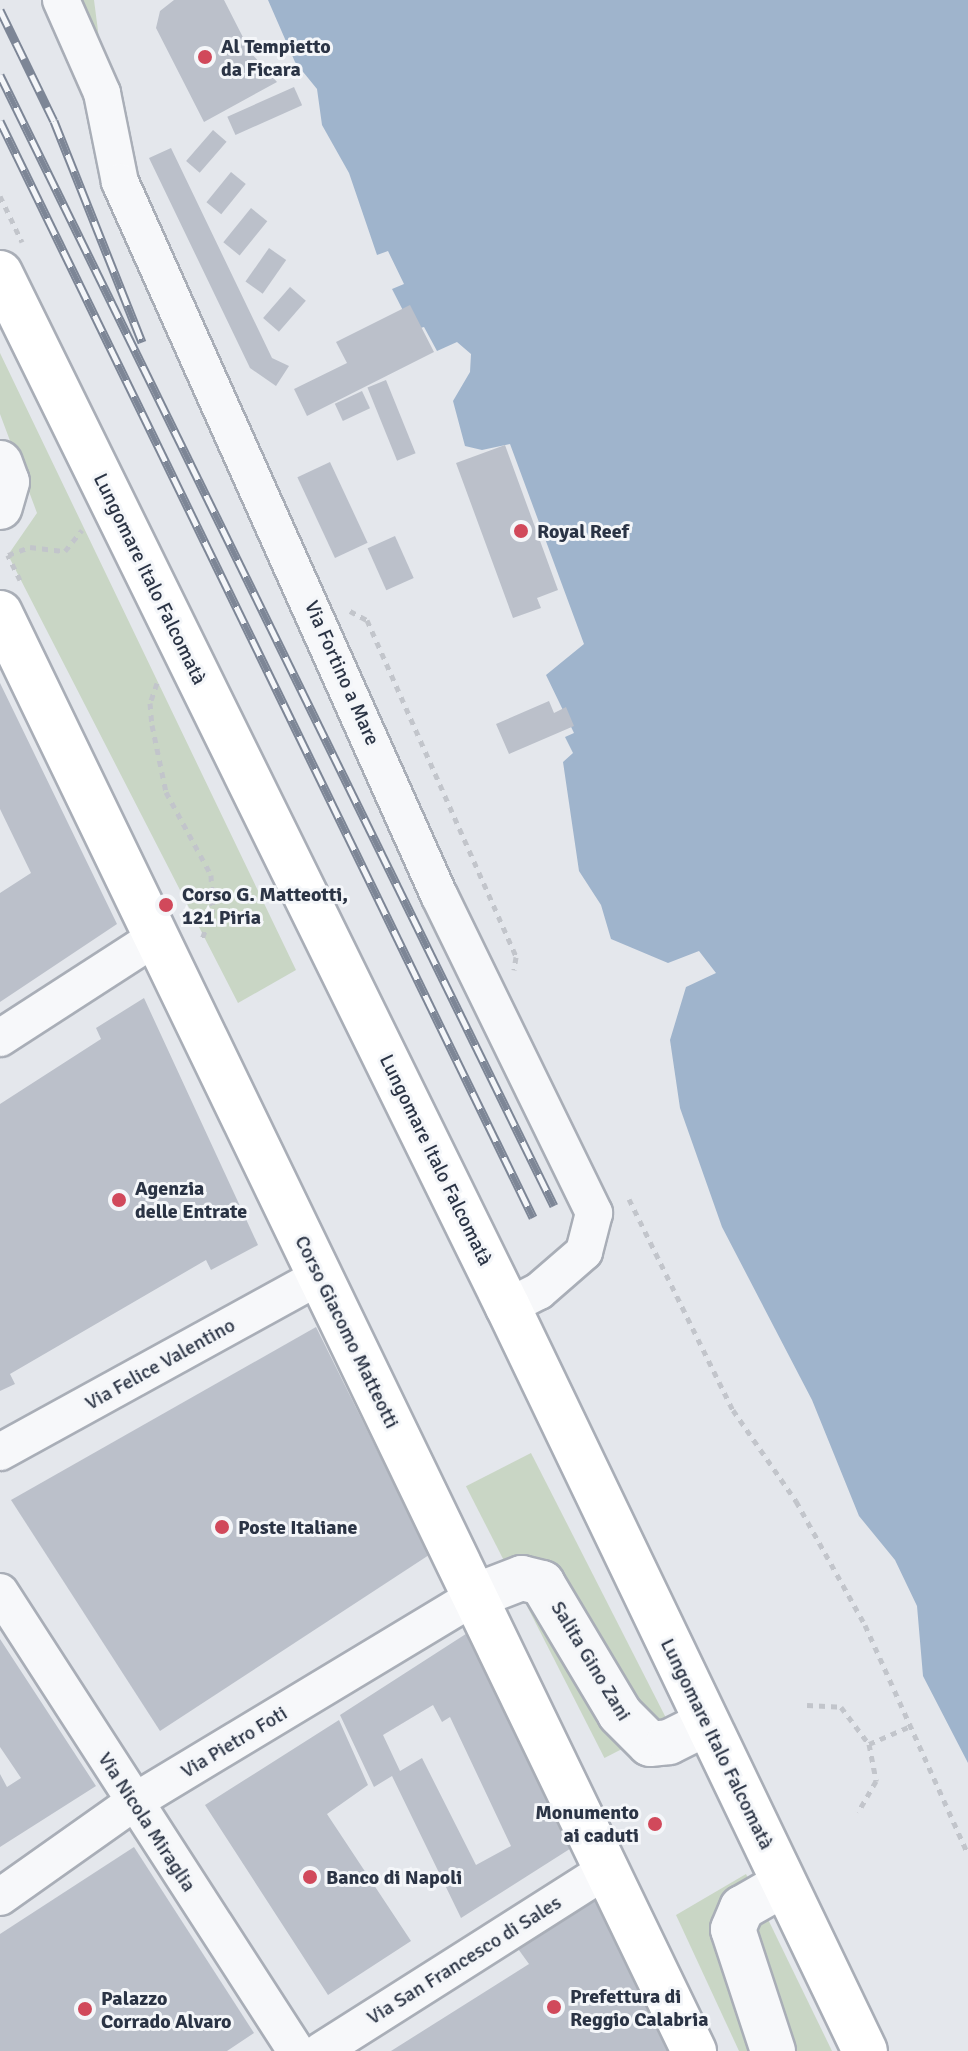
<!DOCTYPE html>
<meta charset="utf-8">
<style>
body{margin:0}
#map{position:relative;width:968px;height:2051px;overflow:hidden;background:#e4e7ec;font-family:Signika,sans-serif}
div>[style]{position:absolute}
.green>*{inset:0;background:#c9d6c5;transform-origin:0 0}
.water>*{inset:0;background:#9fb4cc}
.building>*{inset:0;background:#bbc0ca;transform-origin:0 0}
.path>*{height:5px;margin-top:-2.5px;transform-origin:0;background:repeating-linear-gradient(90deg,#c2c5cb 0 6px,transparent 0 12px)}
.roads{filter:drop-shadow(2px 0 #a9aeb7) drop-shadow(-2px 0 #a9aeb7) drop-shadow(0 2px #a9aeb7) drop-shadow(0 -2px #a9aeb7)}
.minor>*{height:36px;margin:-18px;padding:0 18px;transform-origin:18px;border-radius:18px;background:#f7f8fa}
.tertiary>*{height:44px;margin:-22px;padding:0 22px;transform-origin:22px;border-radius:22px;background:#f7f8fa}
.primary>*{height:44px;margin:-22px;padding:0 22px;transform-origin:22px;border-radius:22px;background:#fff}
.rail>*{height:9px;margin-top:-4.5px;transform-origin:0;background:repeating-linear-gradient(90deg,#f4f6f9 0 18px,#7d8696 0 36px);box-sizing:border-box;border-block:2px solid #7d8696}
.dots>*{width:22px;height:22px;translate:-50% -50%;box-sizing:border-box;border:4px solid #f4f6f9;border-radius:50%}
span{translate:-50% -50%;white-space:nowrap;text-align:center;line-height:1.15;-webkit-text-stroke:6px #f4f6f9;paint-order:stroke}
.poi-label{font-size:20px;color:#2b3445;font-weight:700}
.left{translate:0 -50%;text-align:left}
.right{translate:-100% -50%;text-align:right}
.street-label{font-size:20px;color:#2b3445}
</style>
<div id="map">
<div class="green">
<i style="clip-path:polygon(72px 0,94px 0,101px 54px)"></i>
<i style="clip-path:polygon(0 353px,296px 970px,238px 1003px,8px 555px,37px 513px,0 414px)"></i>
<i style="left:531px;top:1453px;width:305px;height:73px;rotate:63deg"></i>
<i style="clip-path:polygon(746px 1874px,832px 2051px,739px 2051px,676px 1915px)"></i>
</div>
<div class="water">
<i style="clip-path:polygon(268px 0,968px 0,968px 1763px,923px 1676px,917px 1606px,895px 1560px,859px 1516px,812px 1400px,722px 1227px,680px 1108px,670px 1040px,686px 987px,716px 973px,699px 951px,668px 963px,611px 939px,601px 905px,579px 871px,563px 762px,573px 753px,565px 737px,574px 733px,546px 675px,584px 644px,510px 444px,482px 450px,465px 446px,453px 401px,470px 372px,471px 354px,457px 342px,437px 351px,424px 327px,413px 330px,392px 289px,404px 284px,388px 251px,377px 255px,349px 173px,322px 125px,317px 89px,295px 62px)"></i>
</div>
<div class="building">
<i style="clip-path:polygon(174px 0,224px 0,251px 53px,277px 82px,204px 122px,156px 28px,160px 11px)"></i>
<i style="left:294px;top:87px;width:20px;height:73px;rotate:66deg"></i>
<i style="left:213px;top:130px;width:18px;height:41px;rotate:41deg"></i>
<i style="clip-path:polygon(171px 148px,272px 358px,289px 366px,276px 386px,250px 368px,149px 158px)"></i>
<i style="left:231px;top:172px;width:19px;height:39px;rotate:39deg"></i>
<i style="left:251px;top:208px;width:21px;height:44px;rotate:39deg"></i>
<i style="left:269px;top:248px;width:21px;height:41px;rotate:35deg"></i>
<i style="left:290px;top:287px;width:21px;height:41px;rotate:41deg"></i>
<i style="clip-path:polygon(410px 305px,434px 352px,307px 416px,294px 389px,347px 363px,336px 342px)"></i>
<i style="left:386px;top:380px;width:79px;height:20px;rotate:68deg"></i>
<i style="left:362px;top:391px;width:19px;height:30px;rotate:65deg"></i>
<i style="clip-path:polygon(505px 445px,558px 590px,537px 598px,541px 608px,513px 618px,456px 463px)"></i>
<i style="left:330px;top:462px;width:89px;height:36px;rotate:65deg"></i>
<i style="left:395px;top:536px;width:46px;height:30px;rotate:66deg"></i>
<i style="clip-path:polygon(0 683px,117px 924px,0 1002px,0 893px,31px 873px,0 809px)"></i>
<i style="clip-path:polygon(549px 701px,554px 713px,566px 707px,574px 726px,509px 754px,496px 724px)"></i>
<i style="clip-path:polygon(144px 998px,258px 1245px,211px 1270px,206px 1260px,10px 1374px,15px 1384px,0 1391px,0 1104px,101px 1039px,96px 1028px)"></i>
<i style="clip-path:polygon(316px 1327px,429px 1555px,160px 1731px,11px 1500px)"></i>
<i style="clip-path:polygon(evenodd,472px 1630px,576px 1845px,461px 1918px,392px 1776px,374px 1787px,340px 1715px,472px 1630px,433px 1705px,442px 1722px,450px 1717px,511px 1846px,476px 1865px,422px 1758px,400px 1771px,383px 1735px,433px 1705px)"></i>
<i style="clip-path:polygon(0 1639px,96px 1786px,0 1847px,0 1774px,7px 1787px,21px 1778px,0 1747px)"></i>
<i style="clip-path:polygon(339px 1720px,368px 1785px,327px 1814px,411px 1941px,328px 1995px,205px 1805px)"></i>
<i style="clip-path:polygon(134px 1847px,254px 2033px,227px 2051px,0 2051px,0 1934px)"></i>
<i style="clip-path:polygon(594px 1897px,668px 2051px,391px 2051px,529px 1964px,516px 1946px)"></i>
</div>
<div class="path">
<i style="left:0;top:196px;width:51px;rotate:64.4deg"></i>
<i style="left:20px;top:580px;width:28px;rotate:-116deg"></i>
<i style="left:8px;top:555px;width:23px;rotate:-20deg"></i>
<i style="left:30px;top:547px;width:35px;rotate:7deg"></i>
<i style="left:65px;top:551px;width:27px;rotate:-51deg"></i>
<i style="left:350px;top:611px;width:19px;rotate:28deg"></i>
<i style="left:367px;top:620px;width:368px;rotate:66.1deg"></i>
<i style="left:516px;top:957px;width:13px;rotate:99deg"></i>
<i style="left:157px;top:683px;width:21px;rotate:109deg"></i>
<i style="left:150px;top:703px;width:22px;rotate:85deg"></i>
<i style="left:152px;top:725px;width:68px;rotate:78.2deg"></i>
<i style="left:166px;top:792px;width:94px;rotate:61.5deg"></i>
<i style="left:211px;top:875px;width:34px;rotate:87deg"></i>
<i style="left:213px;top:909px;width:33px;rotate:110deg"></i>
<i style="left:629px;top:1199px;width:235px;rotate:63.8deg"></i>
<i style="left:733px;top:1410px;width:111px;rotate:55.3deg"></i>
<i style="left:796px;top:1501px;width:142px;rotate:60.9deg"></i>
<i style="left:865px;top:1625px;width:251px;rotate:65.8deg"></i>
<i style="left:807px;top:1705px;width:34px;rotate:3deg"></i>
<i style="left:841px;top:1707px;width:46px;rotate:52.9deg"></i>
<i style="left:869px;top:1744px;width:38px;rotate:79deg"></i>
<i style="left:876px;top:1781px;width:36px;rotate:120deg"></i>
<i style="left:869px;top:1744px;width:48px;rotate:-23.4deg"></i>
</div>
<div class="roads">
<div class="minor">
<i style="left:61px;top:0;width:102px;rotate:66.2deg"></i>
<i style="left:102px;top:93px;width:91px;rotate:78.6deg"></i>
<i style="left:120px;top:182px;width:781px;rotate:65.9deg"></i>
<i style="left:439px;top:895px;width:354px;rotate:64deg"></i>
<i style="left:594px;top:1213px;width:40px;rotate:104.4deg"></i>
<i style="left:584px;top:1252px;width:60px;rotate:139.1deg"></i>
<i style="left:539px;top:1291px;width:35px;rotate:153deg"></i>
<i style="left:0;top:1038px;width:189px;rotate:-32.9deg"></i>
<i style="left:0;top:1452px;width:365px;rotate:-28.8deg"></i>
<i style="left:0;top:1592px;width:546px;rotate:57.18deg"></i>
<i style="left:0;top:1897px;width:164px;rotate:-35.3deg"></i>
<i style="left:134px;top:1802px;width:398px;rotate:-31.1deg"></i>
<i style="left:321px;top:2051px;width:340px;rotate:-32.4deg"></i>
</div>
<div class="tertiary">
<i style="left:0;top:463px;width:20px;rotate:70deg"></i>
<i style="left:7px;top:482px;width:26px;rotate:106deg"></i>
<i style="left:475px;top:1596px;width:50px;rotate:-21deg"></i>
<i style="left:522px;top:1578px;width:21px;rotate:14deg"></i>
<i style="left:542px;top:1583px;width:152px;rotate:59.2deg"></i>
<i style="left:620px;top:1714px;width:42px;rotate:45deg"></i>
<i style="left:650px;top:1744px;width:19px;rotate:-6deg"></i>
<i style="left:669px;top:1742px;width:42px;rotate:-26.6deg"></i>
<i style="left:773px;top:2051px;width:128px;rotate:-108.2deg"></i>
<i style="left:733px;top:1929px;width:23px;rotate:-67deg"></i>
<i style="left:742px;top:1908px;width:48px;rotate:-29.7deg"></i>
</div>
<div class="primary">
<i style="left:0;top:273px;width:1152px;rotate:63.84deg"></i>
<i style="left:508px;top:1307px;width:825px;rotate:64.37deg"></i>
<i style="left:0;top:613px;width:1597px;rotate:64.24deg"></i>
</div>
</div>
<div class="rail">
<i style="left:0;top:10px;width:123px;rotate:64.1deg"></i>
<i style="left:54px;top:121px;width:238px;rotate:68.3deg"></i>
<i style="left:0;top:75px;width:1259px;rotate:63.9deg"></i>
<i style="left:0;top:121px;width:1219px;rotate:64.07deg"></i>
</div>
<div class="dots">
<i style="left:205px;top:57px;background:#d1495b"></i>
<i style="left:521px;top:531px;background:#d1495b"></i>
<i style="left:166px;top:905px;background:#d1495b"></i>
<i style="left:119px;top:1200px;background:#d1495b"></i>
<i style="left:222px;top:1527px;background:#d1495b"></i>
<i style="left:655px;top:1824px;background:#d1495b"></i>
<i style="left:310px;top:1877px;background:#d1495b"></i>
<i style="left:554px;top:2007px;background:#d1495b"></i>
<i style="left:85px;top:2009px;background:#d1495b"></i>
</div>
<div class="poi-label">
<span class="left" style="left:221px;top:58px">Al Tempietto<br>da Ficara</span>
<span class="left" style="left:537px;top:531px">Royal Reef</span>
<span class="left" style="left:182px;top:906px">Corso G. Matteotti,<br>121 Piria</span>
<span class="left" style="left:135px;top:1200px">Agenzia<br>delle Entrate</span>
<span class="left" style="left:238px;top:1527px">Poste Italiane</span>
<span class="right" style="left:639px;top:1824px">Monumento<br>ai caduti</span>
<span class="left" style="left:326px;top:1877px">Banco di Napoli</span>
<span class="left" style="left:570px;top:2008px">Prefettura di<br>Reggio Calabria</span>
<span class="left" style="left:101px;top:2010px">Palazzo<br>Corrado Alvaro</span>
</div>
<div class="street-label">
<span style="left:150px;top:579px;rotate:64deg">Lungomare Italo Falcomatà</span>
<span style="left:342px;top:673px;rotate:66deg">Via Fortino a Mare</span>
<span style="left:436px;top:1160px;rotate:64deg">Lungomare Italo Falcomatà</span>
<span style="left:347px;top:1332px;rotate:64deg">Corso Giacomo Matteotti</span>
<span style="left:160px;top:1364px;rotate:-29deg">Via Felice Valentino</span>
<span style="left:591px;top:1661px;rotate:59deg">Salita Gino Zani</span>
<span style="left:234px;top:1742px;rotate:-31deg">Via Pietro Foti</span>
<span style="left:717px;top:1744px;rotate:64deg">Lungomare Italo Falcomatà</span>
<span style="left:147px;top:1822px;rotate:57deg">Via Nicola Miraglia</span>
<span style="left:464px;top:1960px;rotate:-32deg">Via San Francesco di Sales</span>
</div>
</div>
